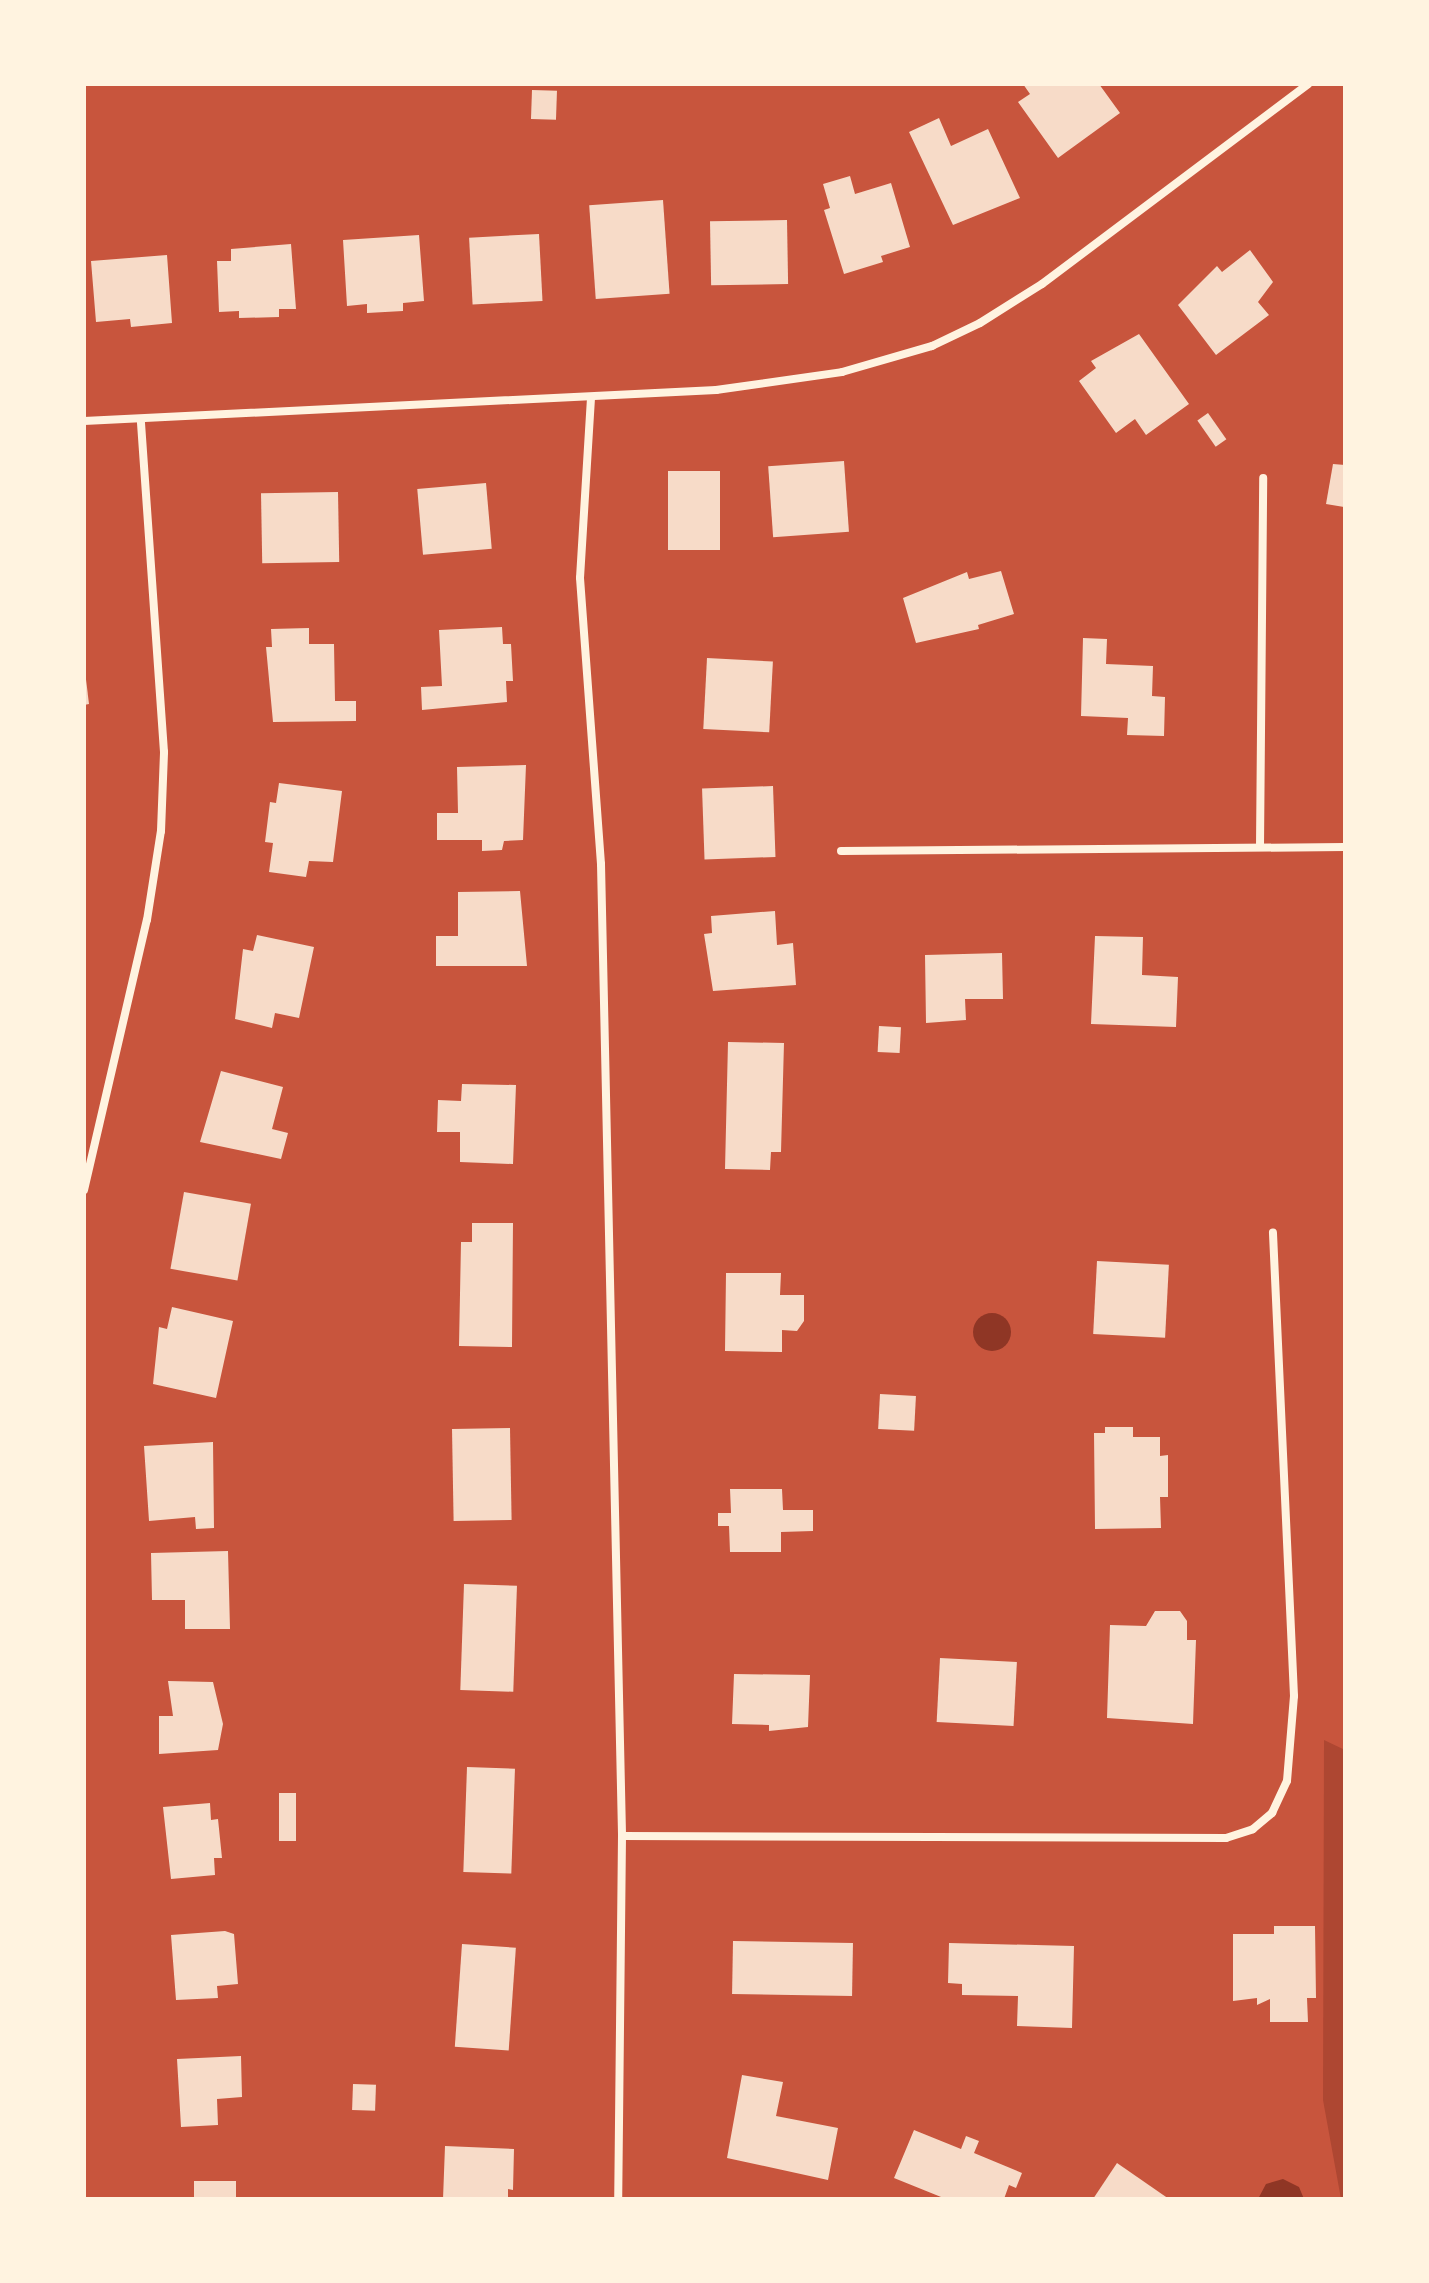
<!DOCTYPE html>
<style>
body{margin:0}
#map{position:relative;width:1429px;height:2283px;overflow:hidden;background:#c8553d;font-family:Barlow,sans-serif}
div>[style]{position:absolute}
.green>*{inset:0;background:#ae4732}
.water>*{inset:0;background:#8f3625}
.round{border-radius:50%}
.building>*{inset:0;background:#f7dbc8;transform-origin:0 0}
.minor>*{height:8px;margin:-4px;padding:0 4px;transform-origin:4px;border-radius:4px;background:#fff3e0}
span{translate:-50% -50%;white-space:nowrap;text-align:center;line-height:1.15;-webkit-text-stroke:6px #fff3e0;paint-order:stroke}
.frame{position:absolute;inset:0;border:86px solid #fff3e0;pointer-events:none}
</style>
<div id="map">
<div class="green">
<i style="clip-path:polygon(1324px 1740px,1345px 1750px,1345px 2199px,1341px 2199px,1323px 2100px)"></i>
</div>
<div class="water">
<i class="round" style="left:973px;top:1313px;width:38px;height:38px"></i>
<i style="clip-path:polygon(1283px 2179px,1299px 2187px,1304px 2199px,1258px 2199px,1266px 2184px)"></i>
</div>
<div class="building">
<i style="clip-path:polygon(1023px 84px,1099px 84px,1120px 113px,1058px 158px,1018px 102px,1030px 94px)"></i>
<i style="left:532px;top:90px;width:25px;height:29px;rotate:2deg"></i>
<i style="clip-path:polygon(939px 118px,951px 146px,988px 129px,1020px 198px,953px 225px,909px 132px)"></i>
<i style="clip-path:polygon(850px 176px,855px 194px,891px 183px,910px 247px,881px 256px,883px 262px,844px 274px,824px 210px,830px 208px,823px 184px)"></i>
<i style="left:663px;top:200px;width:94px;height:74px;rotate:86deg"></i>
<i style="left:787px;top:220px;width:64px;height:77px;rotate:89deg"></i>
<i style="left:539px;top:234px;width:67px;height:70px;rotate:87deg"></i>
<i style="clip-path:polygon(419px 235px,424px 301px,403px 303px,403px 311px,367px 313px,367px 304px,347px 306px,343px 240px)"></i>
<i style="clip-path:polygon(291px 244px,296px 309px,279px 309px,279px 317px,239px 318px,239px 311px,219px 312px,217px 261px,231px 261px,231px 249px)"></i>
<i style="clip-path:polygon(1250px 250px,1273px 282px,1258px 302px,1269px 315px,1216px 355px,1178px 305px,1217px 266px,1222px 272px)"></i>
<i style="clip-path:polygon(167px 255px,172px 323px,131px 327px,130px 319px,96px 322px,91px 261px)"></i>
<i style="clip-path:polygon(1139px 334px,1189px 404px,1146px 435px,1135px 419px,1116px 433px,1079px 381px,1096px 368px,1091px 361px)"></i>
<i style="left:1208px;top:413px;width:32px;height:13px;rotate:55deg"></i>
<i style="left:844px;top:461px;width:71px;height:76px;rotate:86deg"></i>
<i style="clip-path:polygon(1333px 464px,1345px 465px,1344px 507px,1326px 504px)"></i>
<i style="left:668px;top:471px;width:52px;height:79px"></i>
<i style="left:486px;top:483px;width:66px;height:69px;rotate:85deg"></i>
<i style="left:338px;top:492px;width:70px;height:77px;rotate:89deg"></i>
<i style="clip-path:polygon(1001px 571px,1014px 614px,978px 625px,979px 629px,916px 643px,903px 598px,967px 572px,969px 579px)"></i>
<i style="clip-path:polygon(502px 627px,503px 644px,511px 644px,513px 681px,506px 681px,507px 702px,422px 710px,421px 687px,442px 686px,439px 630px)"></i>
<i style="clip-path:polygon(309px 628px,309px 644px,334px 644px,335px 701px,356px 701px,356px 721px,273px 722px,266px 647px,272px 647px,271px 629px)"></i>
<i style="clip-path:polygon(1083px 638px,1107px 639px,1106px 664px,1153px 666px,1152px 696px,1165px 697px,1164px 736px,1127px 735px,1128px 718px,1081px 716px)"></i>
<i style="left:707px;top:658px;width:66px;height:71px;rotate:3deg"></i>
<i style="clip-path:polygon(84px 663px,89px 704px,84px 705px)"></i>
<i style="clip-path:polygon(526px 765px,523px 840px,504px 841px,502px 850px,482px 851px,482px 840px,437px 840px,437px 813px,458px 813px,457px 767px)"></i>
<i style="clip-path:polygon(279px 783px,342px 791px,333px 862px,309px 861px,306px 877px,269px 872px,273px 843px,265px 842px,270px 802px,276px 803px)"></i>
<i style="left:773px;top:786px;width:71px;height:71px;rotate:88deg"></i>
<i style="clip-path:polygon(520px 891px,527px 966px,436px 966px,436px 936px,458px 936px,458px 892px)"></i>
<i style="clip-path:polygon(775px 911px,777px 945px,793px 943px,796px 985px,713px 991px,704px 934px,712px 933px,711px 916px)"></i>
<i style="clip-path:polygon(257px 935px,314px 947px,299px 1018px,275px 1013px,272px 1028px,235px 1019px,243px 949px,253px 951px)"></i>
<i style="clip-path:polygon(1095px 936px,1143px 937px,1142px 975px,1178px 977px,1176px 1027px,1091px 1024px)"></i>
<i style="clip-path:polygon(1002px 953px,1003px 999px,965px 999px,966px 1020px,926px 1023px,925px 955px)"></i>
<i style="left:879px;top:1026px;width:22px;height:26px;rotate:3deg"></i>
<i style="clip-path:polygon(728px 1042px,784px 1043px,781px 1152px,771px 1152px,770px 1170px,725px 1169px)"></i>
<i style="clip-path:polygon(221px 1071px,283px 1087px,272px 1129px,288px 1133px,281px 1159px,200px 1142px)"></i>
<i style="clip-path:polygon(462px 1084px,516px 1085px,513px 1164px,460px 1162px,460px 1132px,437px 1132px,438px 1100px,461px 1101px)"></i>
<i style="left:184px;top:1192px;width:68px;height:78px;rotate:10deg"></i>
<i style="clip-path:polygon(472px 1223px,513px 1223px,512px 1347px,459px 1346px,461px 1242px,472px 1242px)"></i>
<i style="left:1097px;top:1261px;width:72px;height:73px;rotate:3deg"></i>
<i style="clip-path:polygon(726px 1273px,781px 1273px,780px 1295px,804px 1295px,804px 1321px,797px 1331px,782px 1330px,782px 1352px,725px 1351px)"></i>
<i style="clip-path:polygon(172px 1307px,233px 1321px,216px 1398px,153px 1384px,159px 1327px,167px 1329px)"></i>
<i style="left:880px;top:1394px;width:36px;height:35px;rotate:3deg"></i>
<i style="clip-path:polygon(1105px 1427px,1133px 1427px,1133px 1437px,1160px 1437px,1160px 1456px,1168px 1455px,1168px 1497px,1160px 1497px,1161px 1528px,1095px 1529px,1094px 1433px,1105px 1433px)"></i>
<i style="left:510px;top:1428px;width:92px;height:58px;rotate:89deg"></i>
<i style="clip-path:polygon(213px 1442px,214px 1528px,196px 1529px,195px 1517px,149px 1521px,144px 1446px)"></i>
<i style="clip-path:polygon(730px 1489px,782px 1489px,783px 1510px,813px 1510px,813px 1531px,781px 1532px,781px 1552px,730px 1552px,729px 1526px,718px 1526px,718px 1513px,731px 1513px)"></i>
<i style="clip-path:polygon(228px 1551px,230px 1629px,185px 1629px,185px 1600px,152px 1600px,151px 1553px)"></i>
<i style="left:464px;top:1584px;width:53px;height:106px;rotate:2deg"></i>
<i style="clip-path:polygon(1155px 1611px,1180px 1611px,1187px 1621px,1187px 1640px,1196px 1640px,1193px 1724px,1107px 1718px,1110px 1625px,1146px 1626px)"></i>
<i style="left:940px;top:1658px;width:77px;height:64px;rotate:3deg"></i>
<i style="clip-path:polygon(734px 1674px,810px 1675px,808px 1727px,769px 1731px,769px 1725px,732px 1724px)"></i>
<i style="clip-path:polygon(168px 1681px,213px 1682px,223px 1724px,218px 1750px,159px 1754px,159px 1716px,173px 1716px)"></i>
<i style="left:467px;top:1767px;width:48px;height:105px;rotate:2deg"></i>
<i style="left:279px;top:1793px;width:17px;height:48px"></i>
<i style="clip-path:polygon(210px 1803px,211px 1820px,218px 1819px,222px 1858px,214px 1858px,215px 1875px,171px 1879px,163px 1807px)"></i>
<i style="clip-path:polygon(1274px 1926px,1315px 1926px,1316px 1998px,1307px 1998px,1308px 2022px,1270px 2022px,1270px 1999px,1257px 2005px,1257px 1998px,1233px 2001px,1233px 1934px,1274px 1934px)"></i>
<i style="clip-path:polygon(225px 1931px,234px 1934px,238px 1984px,217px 1986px,218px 1998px,176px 2000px,171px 1935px)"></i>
<i style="left:733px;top:1941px;width:120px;height:53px;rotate:1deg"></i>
<i style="clip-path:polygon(949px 1943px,1074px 1946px,1072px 2028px,1017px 2026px,1018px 1996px,962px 1995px,962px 1984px,948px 1983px)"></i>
<i style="left:462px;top:1944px;width:54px;height:103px;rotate:4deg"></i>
<i style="clip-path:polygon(241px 2056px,242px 2097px,217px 2099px,218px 2125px,181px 2127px,177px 2059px)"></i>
<i style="clip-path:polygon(742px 2075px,783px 2082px,776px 2116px,838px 2128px,828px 2180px,727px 2158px)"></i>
<i style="left:353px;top:2084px;width:23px;height:26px;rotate:2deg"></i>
<i style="clip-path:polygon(914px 2130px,961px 2149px,966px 2136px,979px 2141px,974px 2153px,1022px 2173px,1016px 2188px,1009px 2185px,1004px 2199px,946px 2199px,894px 2178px)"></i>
<i style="clip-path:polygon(445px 2146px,514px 2149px,513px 2190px,508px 2189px,508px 2199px,443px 2199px)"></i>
<i style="clip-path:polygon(1117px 2163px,1169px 2199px,1093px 2199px)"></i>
<i style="left:236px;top:2181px;width:18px;height:42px;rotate:90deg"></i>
</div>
<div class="minor">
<i style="left:591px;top:398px;width:180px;rotate:93.5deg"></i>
<i style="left:580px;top:578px;width:287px;rotate:85.8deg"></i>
<i style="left:601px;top:864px;width:972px;rotate:88.76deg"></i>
<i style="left:622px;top:1836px;width:363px;rotate:90.6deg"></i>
<i style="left:84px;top:421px;width:633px;rotate:-2.81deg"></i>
<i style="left:716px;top:390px;width:127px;rotate:-8.1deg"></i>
<i style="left:842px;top:372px;width:94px;rotate:-16.1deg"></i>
<i style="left:932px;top:346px;width:53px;rotate:-25.6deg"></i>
<i style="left:980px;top:323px;width:73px;rotate:-32.2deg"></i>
<i style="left:1042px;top:284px;width:333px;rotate:-36.9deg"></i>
<i style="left:1260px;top:846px;width:368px;rotate:-89.5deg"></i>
<i style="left:841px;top:851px;width:504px;rotate:-0.45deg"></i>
<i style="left:84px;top:1190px;width:277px;rotate:-76.9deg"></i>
<i style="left:147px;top:920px;width:90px;rotate:-81.1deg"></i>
<i style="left:161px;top:831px;width:79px;rotate:-87.8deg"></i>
<i style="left:164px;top:752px;width:333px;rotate:-94deg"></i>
<i style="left:622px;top:1836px;width:604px;rotate:0.19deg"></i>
<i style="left:1226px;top:1838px;width:28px;rotate:-18deg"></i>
<i style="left:1253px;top:1829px;width:25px;rotate:-40deg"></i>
<i style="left:1272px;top:1813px;width:35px;rotate:-65deg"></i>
<i style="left:1287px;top:1781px;width:85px;rotate:-85.3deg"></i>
<i style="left:1294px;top:1696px;width:464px;rotate:-92.6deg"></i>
</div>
<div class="frame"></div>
</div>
